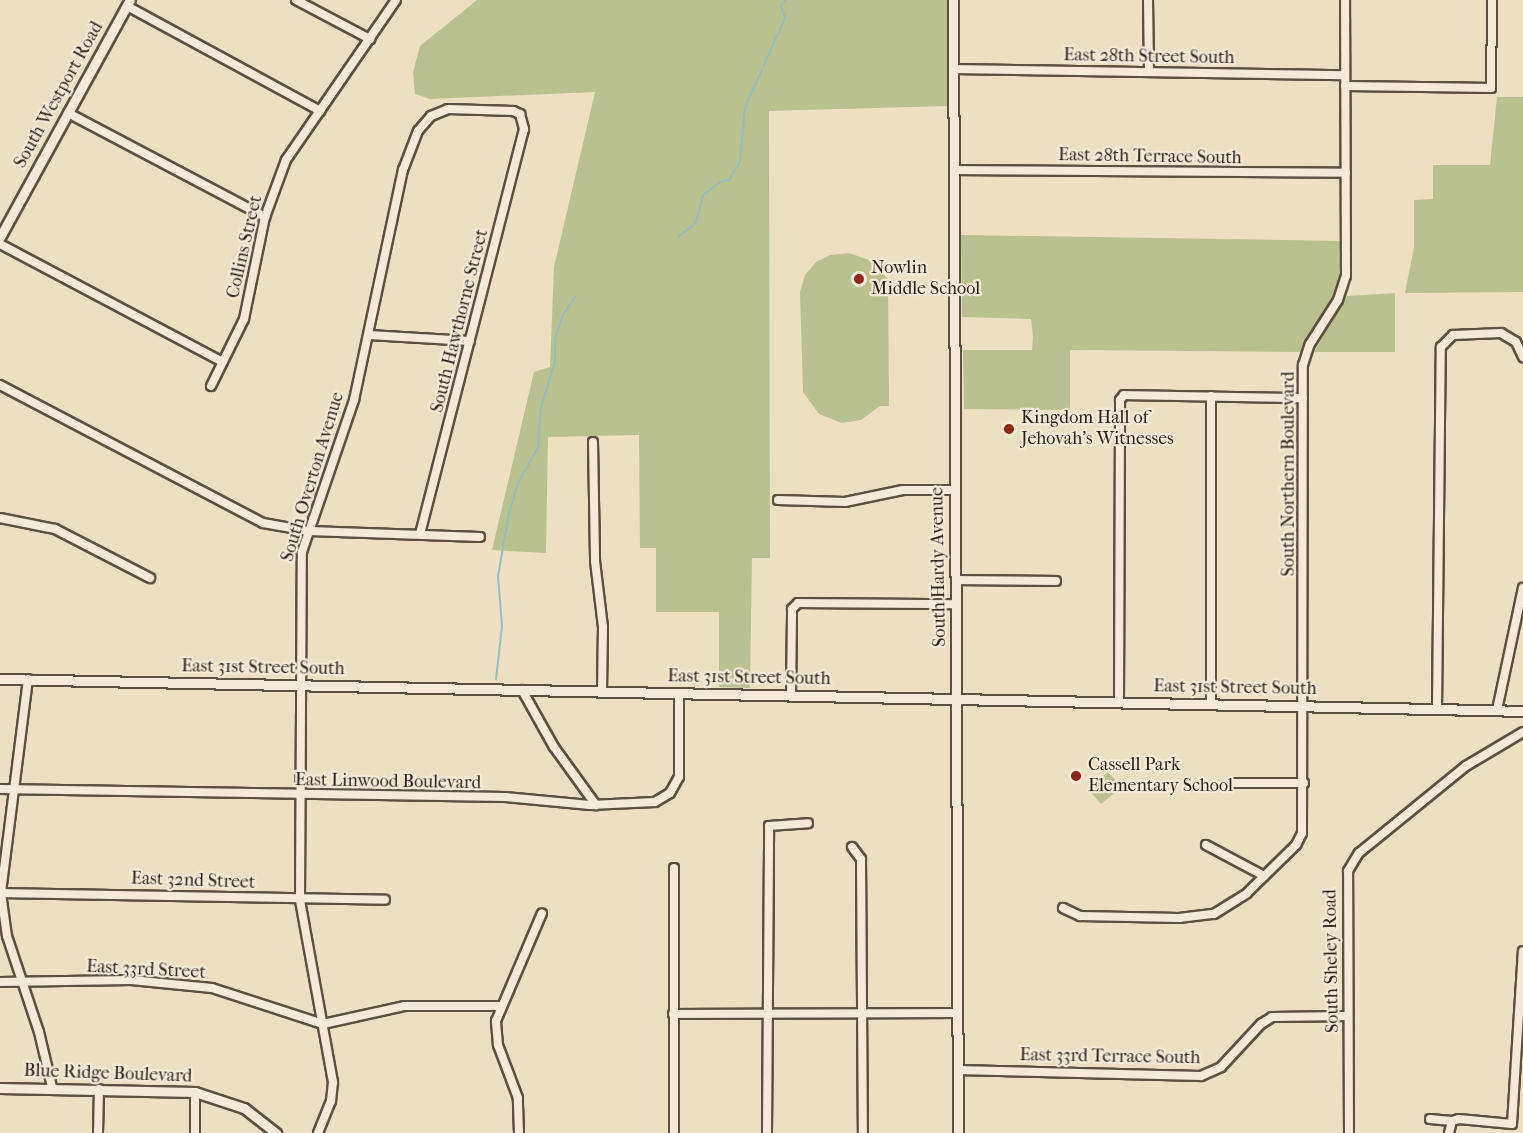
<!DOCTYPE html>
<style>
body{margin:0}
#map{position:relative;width:1523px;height:1133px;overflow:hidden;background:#ece0c2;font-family:"IM FELL French Canon",serif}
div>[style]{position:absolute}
.green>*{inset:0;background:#bac191}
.stream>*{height:2px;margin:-1px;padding:0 1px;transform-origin:1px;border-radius:1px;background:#9abcb9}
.roads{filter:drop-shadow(2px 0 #5b5140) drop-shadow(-2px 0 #5b5140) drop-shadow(0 2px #5b5140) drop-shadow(0 -2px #5b5140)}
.minor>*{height:8px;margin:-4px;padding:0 4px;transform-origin:4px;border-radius:4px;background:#f3ebd7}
.tertiary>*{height:9px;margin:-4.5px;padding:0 4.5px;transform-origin:4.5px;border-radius:4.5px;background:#f3ebd7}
.dots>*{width:16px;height:16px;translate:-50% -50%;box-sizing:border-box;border:3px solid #f3ebd7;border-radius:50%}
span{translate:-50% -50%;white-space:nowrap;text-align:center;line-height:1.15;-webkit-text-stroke:4.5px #f3ebd7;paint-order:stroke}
.street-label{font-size:18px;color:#2b2115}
.poi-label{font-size:18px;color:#2b2115}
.left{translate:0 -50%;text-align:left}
</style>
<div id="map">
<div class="green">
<i style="clip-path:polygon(477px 0,949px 0,949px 106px,769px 111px,770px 558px,752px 558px,750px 688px,719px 687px,719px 612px,656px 612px,656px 548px,640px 548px,639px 435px,548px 437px,546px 553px,492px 550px,534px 372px,550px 367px,554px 267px,595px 92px,430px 99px,415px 94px,413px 72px,420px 46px)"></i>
<i style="clip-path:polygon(1497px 97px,1523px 97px,1523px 292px,1405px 293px,1414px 247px,1414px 200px,1433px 199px,1433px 165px,1490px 165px)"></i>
<i style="clip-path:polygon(961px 235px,1344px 241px,1341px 274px,1334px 297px,1302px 352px,1070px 350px,1070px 410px,964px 409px,963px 350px,1032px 350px,1033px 336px,1031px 319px,962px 317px)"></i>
<i style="clip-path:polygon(849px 253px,869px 260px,888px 279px,889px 406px,880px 406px,861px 420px,842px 423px,819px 414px,803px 392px,800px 292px,805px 275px,816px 262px,830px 255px)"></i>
<i style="clip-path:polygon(1395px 293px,1395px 352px,1314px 352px,1347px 296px)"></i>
<i style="clip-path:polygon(1108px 772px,1117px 782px,1117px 791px,1101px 804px,1088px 789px)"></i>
</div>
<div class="stream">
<i style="left:764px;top:65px;width:51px;rotate:-65.9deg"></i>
<i style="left:785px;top:18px;width:13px;rotate:-108deg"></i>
<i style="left:781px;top:6px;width:7px;rotate:-56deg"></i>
<i style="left:679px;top:236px;width:21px;rotate:-37deg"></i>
<i style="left:696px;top:223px;width:29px;rotate:-76deg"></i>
<i style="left:703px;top:195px;width:24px;rotate:-36deg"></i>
<i style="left:722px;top:181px;width:7px;rotate:-8deg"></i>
<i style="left:729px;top:180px;width:21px;rotate:-59deg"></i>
<i style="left:740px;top:162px;width:55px;rotate:-84.8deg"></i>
<i style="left:745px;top:107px;width:41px;rotate:-65.3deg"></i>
<i style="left:496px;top:679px;width:53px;rotate:-83.5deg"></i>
<i style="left:502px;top:626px;width:50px;rotate:-94.6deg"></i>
<i style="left:498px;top:576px;width:64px;rotate:-80.1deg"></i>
<i style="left:509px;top:513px;width:31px;rotate:-73deg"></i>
<i style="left:518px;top:483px;width:41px;rotate:-60.9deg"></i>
<i style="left:538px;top:447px;width:39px;rotate:-86deg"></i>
<i style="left:541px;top:408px;width:48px;rotate:-73.1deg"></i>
<i style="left:555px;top:362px;width:23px;rotate:-90deg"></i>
<i style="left:555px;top:339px;width:25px;rotate:-72deg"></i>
<i style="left:563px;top:315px;width:23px;rotate:-56deg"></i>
</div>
<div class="roads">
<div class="minor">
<i style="left:296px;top:0;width:84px;rotate:27.8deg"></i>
<i style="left:1148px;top:0;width:72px;rotate:89.2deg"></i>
<i style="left:127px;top:6px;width:220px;rotate:28.5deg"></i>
<i style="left:953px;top:69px;width:392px;rotate:0.9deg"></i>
<i style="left:1345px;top:86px;width:146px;rotate:0.8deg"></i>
<i style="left:1491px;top:88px;width:88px;rotate:-89.3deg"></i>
<i style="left:68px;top:113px;width:223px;rotate:27.8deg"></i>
<i style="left:954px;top:170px;width:392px;rotate:0.4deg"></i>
<i style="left:0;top:244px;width:252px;rotate:27.9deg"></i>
<i style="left:369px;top:335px;width:101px;rotate:3.4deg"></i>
<i style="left:0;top:385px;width:297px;rotate:27.7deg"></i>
<i style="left:263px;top:523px;width:47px;rotate:9.9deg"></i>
<i style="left:309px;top:531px;width:171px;rotate:2deg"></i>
<i style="left:211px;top:386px;width:75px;rotate:-63.8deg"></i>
<i style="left:244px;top:319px;width:104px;rotate:-78.4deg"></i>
<i style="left:265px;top:217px;width:61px;rotate:-69.8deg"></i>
<i style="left:286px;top:160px;width:194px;rotate:-55.5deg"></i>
<i style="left:593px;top:442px;width:119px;rotate:89deg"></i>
<i style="left:595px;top:561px;width:66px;rotate:83.1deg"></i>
<i style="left:603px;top:627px;width:65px;rotate:90.9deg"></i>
<i style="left:778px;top:500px;width:67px;rotate:1.7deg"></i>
<i style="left:845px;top:502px;width:59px;rotate:-11.7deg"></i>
<i style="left:903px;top:490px;width:52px"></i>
<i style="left:0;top:518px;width:56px;rotate:11.3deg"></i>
<i style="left:55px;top:529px;width:107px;rotate:27.3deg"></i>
<i style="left:957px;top:580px;width:99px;rotate:0.6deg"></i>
<i style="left:28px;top:679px;width:216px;rotate:97.2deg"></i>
<i style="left:1px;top:893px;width:43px;rotate:82.1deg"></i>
<i style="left:7px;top:936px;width:101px;rotate:71.6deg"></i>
<i style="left:39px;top:1032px;width:57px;rotate:76.7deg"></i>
<i style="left:522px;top:690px;width:65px;rotate:60.7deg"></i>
<i style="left:554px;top:747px;width:72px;rotate:54.1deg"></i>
<i style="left:791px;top:696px;width:87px;rotate:-89.3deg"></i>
<i style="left:792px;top:609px;width:8px;rotate:-45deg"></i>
<i style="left:798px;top:603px;width:159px;rotate:0.4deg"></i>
<i style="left:1119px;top:702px;width:302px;rotate:-89.8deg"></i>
<i style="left:1120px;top:400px;width:6px;rotate:-51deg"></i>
<i style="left:1124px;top:395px;width:179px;rotate:1deg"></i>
<i style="left:1211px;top:704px;width:308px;rotate:-90deg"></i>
<i style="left:1437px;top:709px;width:362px;rotate:-89.4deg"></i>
<i style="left:1441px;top:347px;width:17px;rotate:-45deg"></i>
<i style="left:1453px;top:335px;width:48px;rotate:-2.4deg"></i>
<i style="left:1501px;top:333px;width:17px;rotate:31deg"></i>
<i style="left:1516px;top:342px;width:17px;rotate:65deg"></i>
<i style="left:1497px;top:710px;width:125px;rotate:-78deg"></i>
<i style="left:1234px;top:783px;width:70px"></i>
<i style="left:0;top:789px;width:505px;rotate:0.91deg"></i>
<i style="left:505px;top:797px;width:85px;rotate:5.4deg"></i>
<i style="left:590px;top:805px;width:65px;rotate:-2.6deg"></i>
<i style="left:655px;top:802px;width:17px;rotate:-31deg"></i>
<i style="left:670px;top:793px;width:18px;rotate:-61deg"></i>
<i style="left:679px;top:777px;width:84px;rotate:-90deg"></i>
<i style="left:1206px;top:845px;width:66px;rotate:28.1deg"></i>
<i style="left:852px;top:847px;width:15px;rotate:53deg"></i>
<i style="left:861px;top:859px;width:274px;rotate:89.6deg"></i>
<i style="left:674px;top:868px;width:265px;rotate:90deg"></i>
<i style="left:0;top:893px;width:385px;rotate:1deg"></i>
<i style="left:1063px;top:908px;width:19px;rotate:25deg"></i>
<i style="left:1080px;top:916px;width:99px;rotate:1.2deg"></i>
<i style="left:1179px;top:918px;width:35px;rotate:-7deg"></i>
<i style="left:1214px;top:914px;width:39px;rotate:-32deg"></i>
<i style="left:1247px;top:893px;width:69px;rotate:-44.4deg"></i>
<i style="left:1296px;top:845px;width:13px;rotate:-63deg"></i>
<i style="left:1302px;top:833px;width:468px;rotate:-89.9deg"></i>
<i style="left:1303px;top:365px;width:22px;rotate:-72deg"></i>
<i style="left:1310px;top:344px;width:52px;rotate:-57.5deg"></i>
<i style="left:1338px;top:300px;width:25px;rotate:-72deg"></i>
<i style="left:1346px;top:276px;width:276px;rotate:-90.2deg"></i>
<i style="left:0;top:982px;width:131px;rotate:-0.9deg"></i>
<i style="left:131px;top:980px;width:81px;rotate:5.6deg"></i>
<i style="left:212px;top:988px;width:117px;rotate:18deg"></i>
<i style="left:323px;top:1024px;width:83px;rotate:-12.5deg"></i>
<i style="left:404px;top:1006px;width:95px"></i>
<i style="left:673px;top:1014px;width:284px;rotate:-0.2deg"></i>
<i style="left:958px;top:1070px;width:243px;rotate:1.4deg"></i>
<i style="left:1201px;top:1076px;width:22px;rotate:-24deg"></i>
<i style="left:1221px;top:1067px;width:59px;rotate:-47.1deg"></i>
<i style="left:1261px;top:1024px;width:13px;rotate:-32deg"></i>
<i style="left:1272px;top:1017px;width:76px;rotate:-0.8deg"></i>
<i style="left:1430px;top:1119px;width:22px;rotate:5deg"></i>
<i style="left:98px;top:1133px;width:44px;rotate:-88.7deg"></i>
<i style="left:195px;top:1133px;width:41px;rotate:-90deg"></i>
<i style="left:318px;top:1133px;width:35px;rotate:-68deg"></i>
<i style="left:331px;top:1101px;width:19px;rotate:-84deg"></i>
<i style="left:333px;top:1082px;width:185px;rotate:-100.3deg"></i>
<i style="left:300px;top:900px;width:348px;rotate:-89.7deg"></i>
<i style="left:302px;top:552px;width:161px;rotate:-71.1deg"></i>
<i style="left:354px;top:400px;width:235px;rotate:-78deg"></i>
<i style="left:403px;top:170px;width:42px;rotate:-69deg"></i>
<i style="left:418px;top:131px;width:20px;rotate:-49deg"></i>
<i style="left:431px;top:116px;width:18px;rotate:-22deg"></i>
<i style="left:448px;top:109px;width:65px;rotate:1.8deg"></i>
<i style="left:513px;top:111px;width:8px;rotate:23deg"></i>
<i style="left:520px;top:114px;width:16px;rotate:75deg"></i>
<i style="left:524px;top:129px;width:418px;rotate:104.4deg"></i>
<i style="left:519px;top:1133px;width:35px;rotate:-92deg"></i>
<i style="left:518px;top:1098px;width:57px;rotate:-110.7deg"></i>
<i style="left:498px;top:1045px;width:24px;rotate:-95deg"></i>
<i style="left:496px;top:1021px;width:117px;rotate:-66.9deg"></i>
<i style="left:767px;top:1133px;width:307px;rotate:-89.6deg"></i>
<i style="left:769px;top:826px;width:39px;rotate:-4deg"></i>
<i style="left:1349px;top:1133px;width:262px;rotate:-90.2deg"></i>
<i style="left:1348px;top:871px;width:21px;rotate:-59deg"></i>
<i style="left:1359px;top:853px;width:138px;rotate:-39.1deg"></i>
<i style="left:1466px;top:766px;width:66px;rotate:-30.8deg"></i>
<i style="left:1449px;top:1133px;width:12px;rotate:-76deg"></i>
<i style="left:1452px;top:1121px;width:7px;rotate:-16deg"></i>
<i style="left:1459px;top:1119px;width:53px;rotate:5.4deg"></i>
<i style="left:1512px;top:1124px;width:173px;rotate:-86.4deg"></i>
</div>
<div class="tertiary">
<i style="left:953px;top:0;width:1133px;rotate:89.75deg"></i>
<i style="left:0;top:237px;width:270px;rotate:-61.3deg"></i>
<i style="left:0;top:679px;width:1523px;rotate:1.2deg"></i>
<i style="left:0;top:1088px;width:195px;rotate:1.2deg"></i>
<i style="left:195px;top:1092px;width:52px;rotate:18.1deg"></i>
<i style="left:244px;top:1108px;width:41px;rotate:38deg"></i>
</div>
</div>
<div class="dots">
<i style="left:859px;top:279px;background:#8f2418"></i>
<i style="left:1009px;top:429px;background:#8f2418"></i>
<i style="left:1076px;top:776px;background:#8f2418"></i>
</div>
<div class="street-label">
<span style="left:1149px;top:57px;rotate:1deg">East 28th Street South</span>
<span style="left:59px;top:95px;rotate:-61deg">South Westport Road</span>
<span style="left:1150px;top:157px;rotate:1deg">East 28th Terrace South</span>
<span style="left:245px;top:247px;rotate:-77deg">Collins Street</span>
<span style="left:460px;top:321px;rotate:-76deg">South Hawthorne Street</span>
<span style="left:1289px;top:474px;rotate:-90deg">South Northern Boulevard</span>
<span style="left:313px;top:477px;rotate:-73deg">South Overton Avenue</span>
<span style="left:939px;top:567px;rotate:-91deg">South Hardy Avenue</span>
<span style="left:263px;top:668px;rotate:1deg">East 31st Street South</span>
<span style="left:749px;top:678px;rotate:1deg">East 31st Street South</span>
<span style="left:1235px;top:688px;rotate:1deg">East 31st Street South</span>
<span style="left:388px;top:782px;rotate:1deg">East Linwood Boulevard</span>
<span style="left:193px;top:881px;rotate:2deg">East 32nd Street</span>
<span style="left:1332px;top:961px;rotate:-91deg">South Sheley Road</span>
<span style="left:146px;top:970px;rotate:3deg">East 33rd Street</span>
<span style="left:1110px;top:1057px;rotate:1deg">East 33rd Terrace South</span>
<span style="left:108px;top:1074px;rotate:2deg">Blue Ridge Boulevard</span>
</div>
<div class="poi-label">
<span class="left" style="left:871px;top:279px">Nowlin<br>Middle School</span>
<span class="left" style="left:1021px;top:429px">Kingdom Hall of<br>Jehovah's Witnesses</span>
<span class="left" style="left:1088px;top:776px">Cassell Park<br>Elementary School</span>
</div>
</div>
